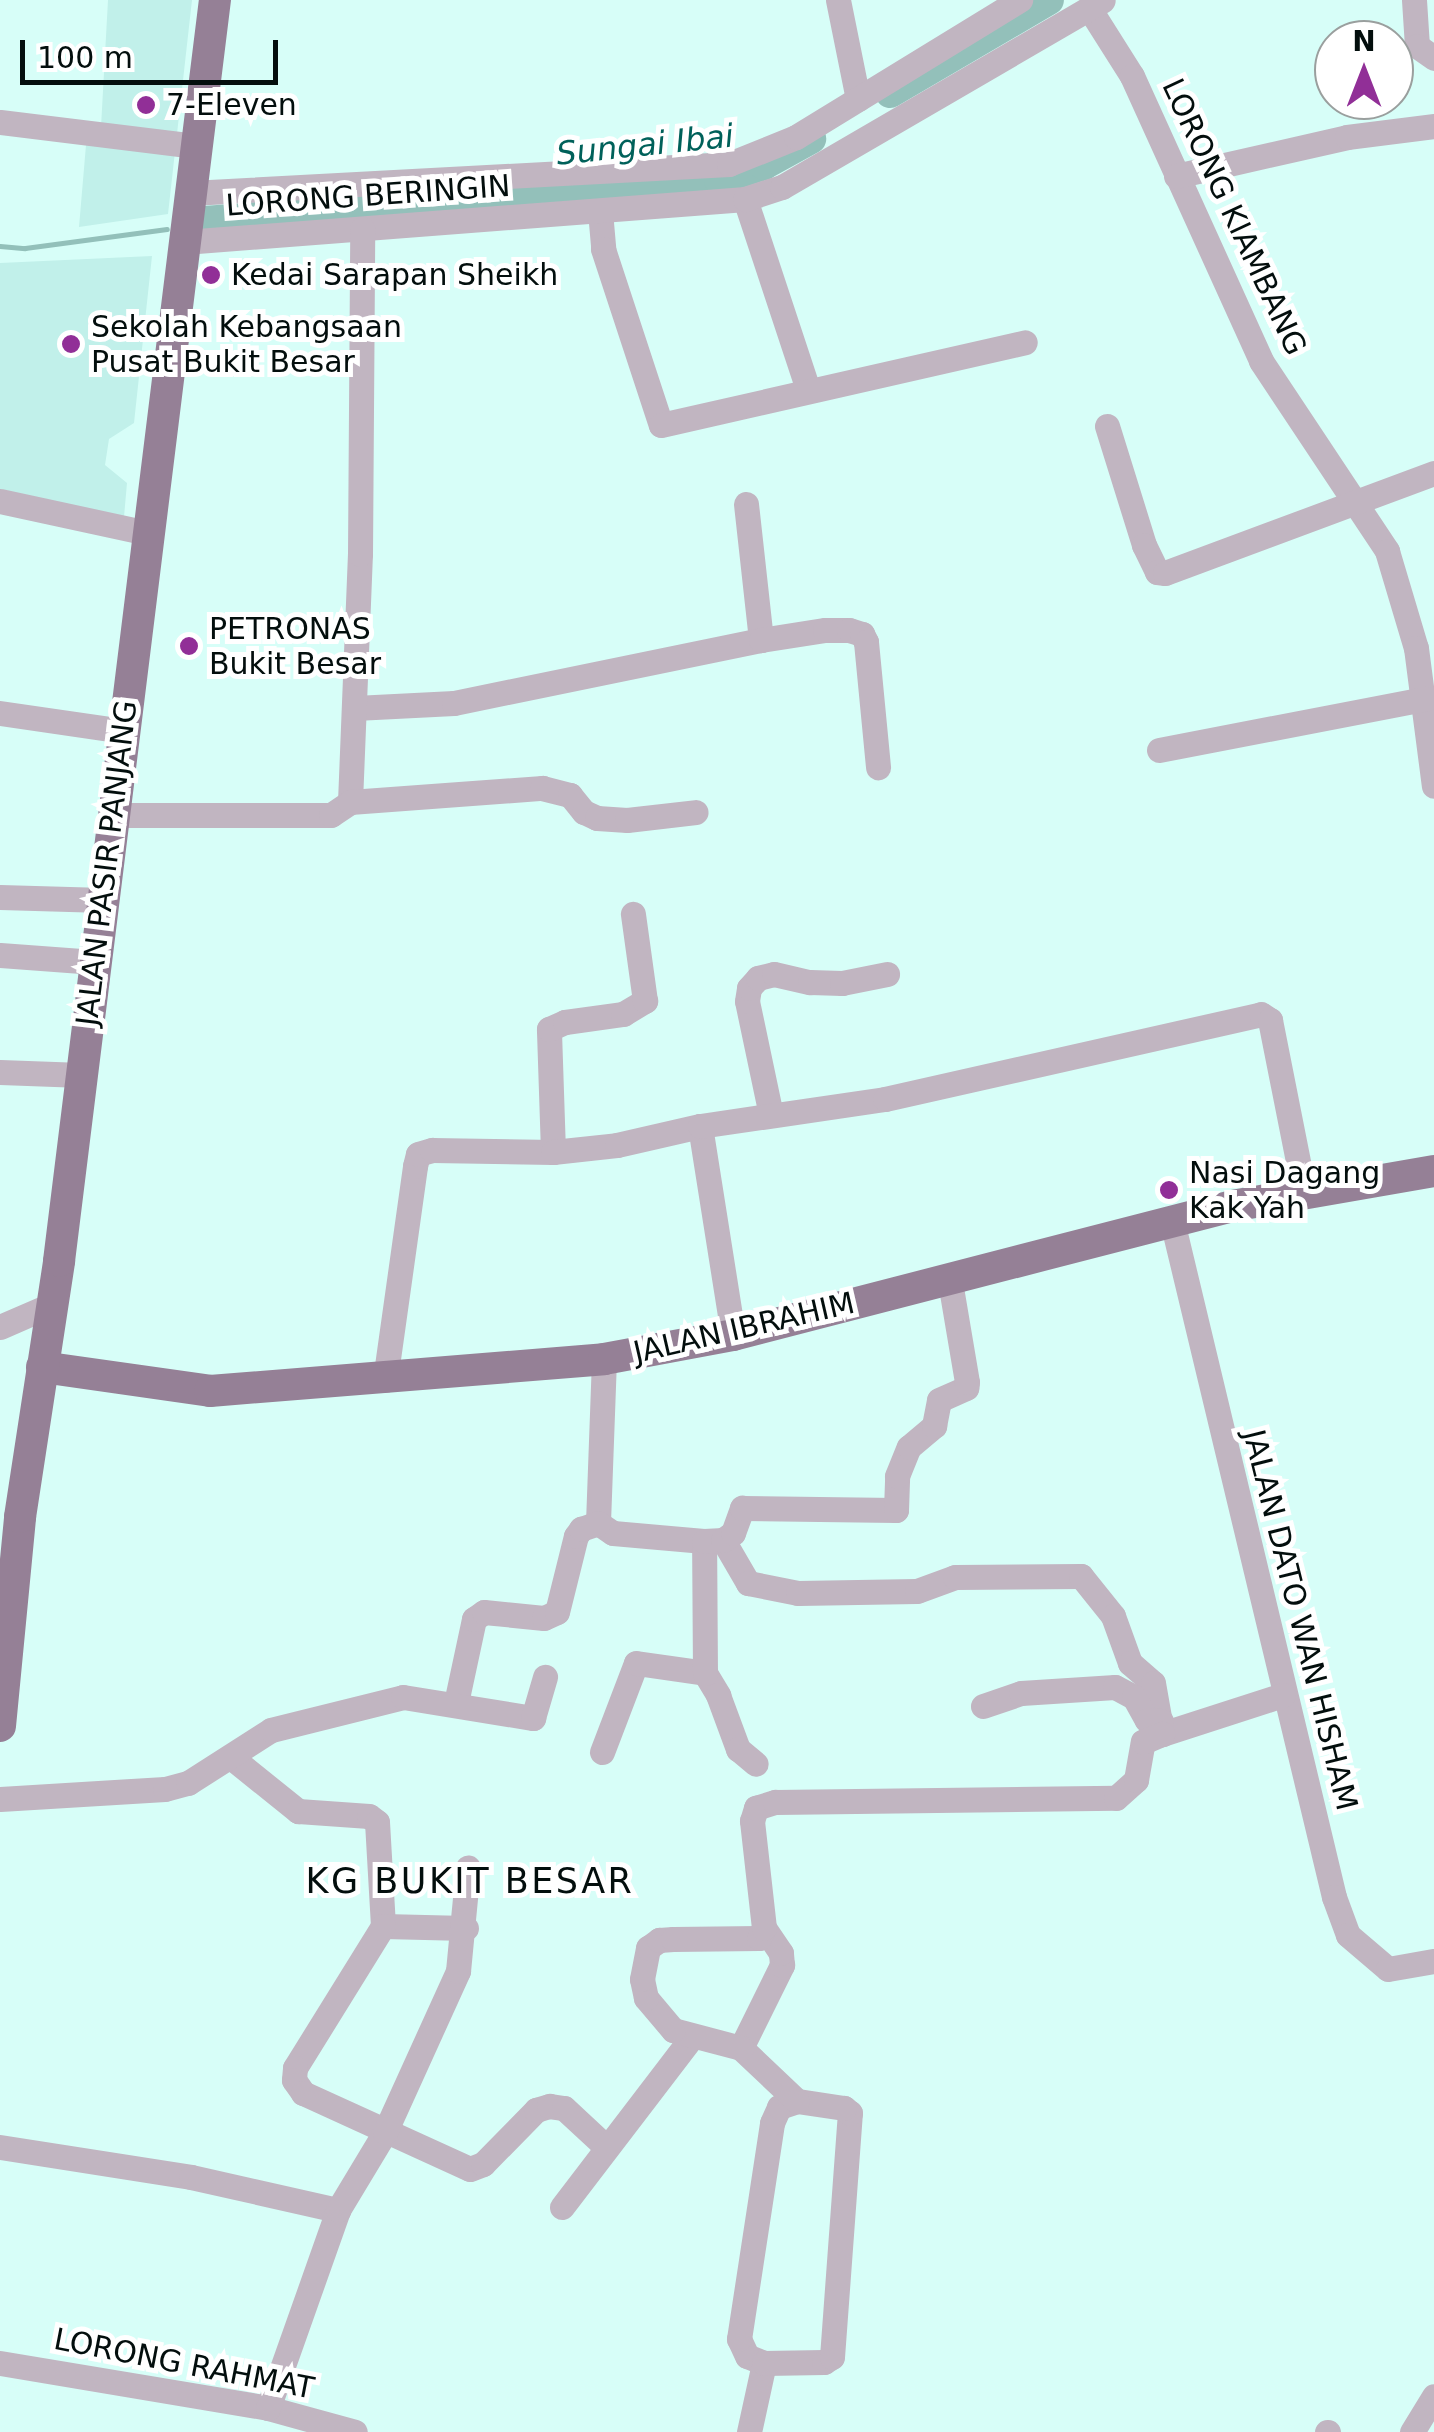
<!DOCTYPE html>
<style>
body{margin:0}
#map{position:relative;width:1434px;height:2432px;overflow:hidden;background:#d7fef8;font-family:"DejaVu Sans",sans-serif}
div>[style]{position:absolute}
.built>*{inset:0;background:#c1f0ea}
.stream>*{height:5px;margin:-2.5px;padding:0 2.5px;transform-origin:2.5px;border-radius:2.5px;background:#93c0ba}
.river>*{height:30px;margin:-15px;padding:0 15px;transform-origin:15px;border-radius:15px;background:#93c0ba}
.minor>*{height:25px;margin:-12.5px;padding:0 12.5px;transform-origin:12.5px;border-radius:12.5px;background:#c1b5c1}
.major>*{height:32px;margin:-16px;padding:0 16px;transform-origin:16px;border-radius:16px;background:#958096}
.dots>*{width:28px;height:28px;translate:-50% -50%;box-sizing:border-box;border:5px solid #fff;border-radius:50%}
span{translate:-50% -50%;white-space:nowrap;text-align:center;line-height:1.15;-webkit-text-stroke:10px #fff;paint-order:stroke}
.poi-label{font-size:30px;color:#030e0d}
.left{translate:0 -50%;text-align:left}
.street-label{font-size:30px;color:#030e0d}
.water-label{font-size:32px;color:#00615a;font-style:italic}
.quarter-label{font-size:35px;color:#030e0d;letter-spacing:2.5px}
.north{position:absolute;left:1314px;top:20px;width:100px;height:100px;box-sizing:border-box;background:#fff;border:2px solid #9a9f9e;border-radius:50%;rotate:0deg;font-size:28px;font-weight:700;line-height:40px;text-align:center;color:#030e0d}
.north::after{content:'';display:block;margin:auto;width:35px;height:45px;background:#912f97;clip-path:polygon(50% 0,100% 100%,50% 72%,0 100%)}
.scale{position:absolute;left:20px;top:40px;width:258px;height:45px;box-sizing:border-box;border:5px solid #030e0d;border-top:0;padding-left:12px;font-size:30px;line-height:35px;white-space:nowrap;color:#030e0d;-webkit-text-stroke:8px #fff;paint-order:stroke}
</style>
<div id="map">
<div class="built">
<i style="clip-path:polygon(108px 0,192px 0,168px 214px,79px 227px,86px 145px,100px 145px)"></i>
<i style="clip-path:polygon(152px 256px,134px 423px,109px 439px,105px 465px,127px 483px,124px 517px,0 489px,0 263px)"></i>
</div>
<div class="stream">
<i style="left:0;top:246px;width:25px;rotate:5deg"></i>
<i style="left:25px;top:248px;width:143px;rotate:-7.6deg"></i>
</div>
<div class="river">
<i style="left:890px;top:93px;width:184px;rotate:-30.3deg"></i>
<i style="left:205px;top:221px;width:516px;rotate:-4.56deg"></i>
<i style="left:719px;top:180px;width:47px;rotate:-18.4deg"></i>
<i style="left:764px;top:165px;width:54px;rotate:-29deg"></i>
</div>
<div class="minor">
<i style="left:838px;top:0;width:101px;rotate:78.6deg"></i>
<i style="left:1414px;top:0;width:46px;rotate:86.3deg"></i>
<i style="left:1417px;top:46px;width:21px;rotate:35deg"></i>
<i style="left:1089px;top:8px;width:80px;rotate:57.7deg"></i>
<i style="left:1132px;top:76px;width:313px;rotate:65.6deg"></i>
<i style="left:1261px;top:361px;width:228px;rotate:56.4deg"></i>
<i style="left:1387px;top:551px;width:101px;rotate:73.4deg"></i>
<i style="left:1416px;top:648px;width:139px;rotate:82.6deg"></i>
<i style="left:0;top:122px;width:197px;rotate:7deg"></i>
<i style="left:1176px;top:176px;width:175px;rotate:-12.8deg"></i>
<i style="left:1347px;top:137px;width:88px;rotate:-7.2deg"></i>
<i style="left:191px;top:193px;width:539px;rotate:-3.09deg"></i>
<i style="left:729px;top:164px;width:72px;rotate:-21.9deg"></i>
<i style="left:796px;top:137px;width:263px;rotate:-31.5deg"></i>
<i style="left:745px;top:199px;width:201px;rotate:71.7deg"></i>
<i style="left:600px;top:211px;width:38px;rotate:85deg"></i>
<i style="left:603px;top:249px;width:185px;rotate:71.8deg"></i>
<i style="left:661px;top:425px;width:373px;rotate:-12.8deg"></i>
<i style="left:184px;top:242px;width:563px;rotate:-4.38deg"></i>
<i style="left:745px;top:199px;width:39px;rotate:-18deg"></i>
<i style="left:782px;top:187px;width:371px;rotate:-30.2deg"></i>
<i style="left:1107px;top:426px;width:125px;rotate:72.7deg"></i>
<i style="left:1144px;top:545px;width:30px;rotate:64deg"></i>
<i style="left:1157px;top:572px;width:8px;rotate:7deg"></i>
<i style="left:1165px;top:573px;width:287px;rotate:-20.4deg"></i>
<i style="left:0;top:501px;width:151px;rotate:12.2deg"></i>
<i style="left:746px;top:504px;width:137px;rotate:83.7deg"></i>
<i style="left:355px;top:708px;width:99px;rotate:-2.9deg"></i>
<i style="left:454px;top:703px;width:313px;rotate:-11.6deg"></i>
<i style="left:761px;top:640px;width:65px;rotate:-8.9deg"></i>
<i style="left:825px;top:630px;width:24px"></i>
<i style="left:849px;top:630px;width:14px;rotate:17deg"></i>
<i style="left:862px;top:634px;width:9px;rotate:63deg"></i>
<i style="left:866px;top:642px;width:126px;rotate:84.5deg"></i>
<i style="left:0;top:713px;width:124px;rotate:8.3deg"></i>
<i style="left:1159px;top:750px;width:271px;rotate:-10.9deg"></i>
<i style="left:350px;top:802px;width:248px;rotate:-87.7deg"></i>
<i style="left:360px;top:554px;width:325px;rotate:-89.6deg"></i>
<i style="left:114px;top:815px;width:217px"></i>
<i style="left:331px;top:815px;width:23px;rotate:-34deg"></i>
<i style="left:350px;top:802px;width:193px;rotate:-4.2deg"></i>
<i style="left:542px;top:788px;width:29px;rotate:14deg"></i>
<i style="left:570px;top:795px;width:22px;rotate:51deg"></i>
<i style="left:584px;top:812px;width:14px;rotate:25deg"></i>
<i style="left:597px;top:818px;width:30px;rotate:4deg"></i>
<i style="left:627px;top:820px;width:69px;rotate:-6.6deg"></i>
<i style="left:0;top:897px;width:104px;rotate:1.7deg"></i>
<i style="left:0;top:955px;width:95px;rotate:4.2deg"></i>
<i style="left:0;top:1072px;width:82px;rotate:2.1deg"></i>
<i style="left:771px;top:1115px;width:116px;rotate:-101.9deg"></i>
<i style="left:747px;top:1001px;width:13px;rotate:-81deg"></i>
<i style="left:749px;top:988px;width:13px;rotate:-48deg"></i>
<i style="left:758px;top:978px;width:16px;rotate:-14deg"></i>
<i style="left:774px;top:974px;width:37px;rotate:13deg"></i>
<i style="left:810px;top:982px;width:32px;rotate:2deg"></i>
<i style="left:842px;top:983px;width:46px;rotate:-11.3deg"></i>
<i style="left:700px;top:1126px;width:212px;rotate:81deg"></i>
<i style="left:553px;top:1152px;width:123px;rotate:-91.9deg"></i>
<i style="left:549px;top:1029px;width:17px;rotate:-24deg"></i>
<i style="left:565px;top:1022px;width:59px;rotate:-7.9deg"></i>
<i style="left:623px;top:1014px;width:26px;rotate:-31deg"></i>
<i style="left:645px;top:1001px;width:88px;rotate:-97.9deg"></i>
<i style="left:1172px;top:1221px;width:695px;rotate:76.52deg"></i>
<i style="left:1334px;top:1897px;width:40px;rotate:69.8deg"></i>
<i style="left:1348px;top:1935px;width:52px;rotate:40.4deg"></i>
<i style="left:1388px;top:1969px;width:47px;rotate:-9.9deg"></i>
<i style="left:0;top:1327px;width:58px;rotate:-23.5deg"></i>
<i style="left:604px;top:1359px;width:164px;rotate:92.1deg"></i>
<i style="left:598px;top:1523px;width:18px;rotate:34deg"></i>
<i style="left:613px;top:1533px;width:91px;rotate:5deg"></i>
<i style="left:385px;top:1380px;width:216px;rotate:-82deg"></i>
<i style="left:415px;top:1166px;width:12px;rotate:-76deg"></i>
<i style="left:418px;top:1154px;width:15px;rotate:-16deg"></i>
<i style="left:432px;top:1150px;width:121px;rotate:0.9deg"></i>
<i style="left:553px;top:1152px;width:64px;rotate:-6.2deg"></i>
<i style="left:617px;top:1145px;width:85px;rotate:-12.9deg"></i>
<i style="left:700px;top:1126px;width:187px;rotate:-8.3deg"></i>
<i style="left:885px;top:1099px;width:385px;rotate:-12.7deg"></i>
<i style="left:1261px;top:1014px;width:11px;rotate:34deg"></i>
<i style="left:1270px;top:1020px;width:174px;rotate:78.8deg"></i>
<i style="left:723px;top:1540px;width:50px;rotate:59.8deg"></i>
<i style="left:748px;top:1583px;width:51px;rotate:11.3deg"></i>
<i style="left:798px;top:1593px;width:119px;rotate:-1deg"></i>
<i style="left:917px;top:1591px;width:40px;rotate:-20.2deg"></i>
<i style="left:955px;top:1577px;width:126px;rotate:-0.5deg"></i>
<i style="left:1081px;top:1576px;width:51px;rotate:51.3deg"></i>
<i style="left:1113px;top:1616px;width:50px;rotate:70.1deg"></i>
<i style="left:1130px;top:1663px;width:30px;rotate:41deg"></i>
<i style="left:1153px;top:1683px;width:52px;rotate:80deg"></i>
<i style="left:1162px;top:1734px;width:127px;rotate:-17.9deg"></i>
<i style="left:705px;top:1673px;width:26px;rotate:59deg"></i>
<i style="left:718px;top:1695px;width:58px;rotate:69.7deg"></i>
<i style="left:738px;top:1749px;width:23px;rotate:40deg"></i>
<i style="left:456px;top:1703px;width:86px;rotate:-77.9deg"></i>
<i style="left:474px;top:1619px;width:12px;rotate:-35deg"></i>
<i style="left:484px;top:1612px;width:60px;rotate:5.7deg"></i>
<i style="left:544px;top:1618px;width:14px;rotate:-25deg"></i>
<i style="left:557px;top:1612px;width:78px;rotate:-76deg"></i>
<i style="left:576px;top:1536px;width:9px;rotate:-54deg"></i>
<i style="left:581px;top:1529px;width:18px;rotate:-19deg"></i>
<i style="left:983px;top:1706px;width:40px;rotate:-18.9deg"></i>
<i style="left:1021px;top:1693px;width:94px;rotate:-3.7deg"></i>
<i style="left:1115px;top:1687px;width:21px;rotate:28deg"></i>
<i style="left:1134px;top:1697px;width:26px;rotate:61deg"></i>
<i style="left:1147px;top:1720px;width:14px;rotate:4deg"></i>
<i style="left:602px;top:1752px;width:95px;rotate:-69.1deg"></i>
<i style="left:636px;top:1663px;width:70px;rotate:8.2deg"></i>
<i style="left:705px;top:1673px;width:132px;rotate:-90.4deg"></i>
<i style="left:704px;top:1541px;width:19px;rotate:-3deg"></i>
<i style="left:723px;top:1540px;width:12px;rotate:-35deg"></i>
<i style="left:733px;top:1533px;width:27px;rotate:-70deg"></i>
<i style="left:742px;top:1508px;width:154px;rotate:0.7deg"></i>
<i style="left:896px;top:1510px;width:34px;rotate:-88deg"></i>
<i style="left:897px;top:1476px;width:31px;rotate:-68deg"></i>
<i style="left:909px;top:1447px;width:33px;rotate:-40deg"></i>
<i style="left:934px;top:1426px;width:26px;rotate:-79deg"></i>
<i style="left:939px;top:1400px;width:30px;rotate:-24deg"></i>
<i style="left:966px;top:1388px;width:6px;rotate:-81deg"></i>
<i style="left:967px;top:1382px;width:108px;rotate:-99.6deg"></i>
<i style="left:232px;top:1758px;width:85px;rotate:38.8deg"></i>
<i style="left:298px;top:1811px;width:71px;rotate:4deg"></i>
<i style="left:369px;top:1816px;width:10px;rotate:37deg"></i>
<i style="left:377px;top:1822px;width:104px;rotate:86.7deg"></i>
<i style="left:0;top:1799px;width:165px;rotate:-3.5deg"></i>
<i style="left:165px;top:1789px;width:24px;rotate:-15deg"></i>
<i style="left:188px;top:1783px;width:98px;rotate:-32.6deg"></i>
<i style="left:271px;top:1730px;width:136px;rotate:-14deg"></i>
<i style="left:403px;top:1697px;width:132px;rotate:9.2deg"></i>
<i style="left:533px;top:1718px;width:43px;rotate:-73.7deg"></i>
<i style="left:466px;top:1928px;width:83px;rotate:-178.6deg"></i>
<i style="left:383px;top:1926px;width:167px;rotate:121.8deg"></i>
<i style="left:295px;top:2068px;width:12px;rotate:95deg"></i>
<i style="left:294px;top:2080px;width:16px;rotate:55deg"></i>
<i style="left:303px;top:2093px;width:183px;rotate:24.5deg"></i>
<i style="left:470px;top:2169px;width:14px;rotate:-21deg"></i>
<i style="left:483px;top:2164px;width:76px;rotate:-45.5deg"></i>
<i style="left:536px;top:2110px;width:14px;rotate:-17deg"></i>
<i style="left:549px;top:2106px;width:15px;rotate:8deg"></i>
<i style="left:564px;top:2108px;width:56px;rotate:42.8deg"></i>
<i style="left:741px;top:2048px;width:93px;rotate:-63.7deg"></i>
<i style="left:782px;top:1965px;width:12px;rotate:-95deg"></i>
<i style="left:781px;top:1953px;width:30px;rotate:-124deg"></i>
<i style="left:0;top:2147px;width:193px;rotate:8.9deg"></i>
<i style="left:191px;top:2177px;width:151px;rotate:12.7deg"></i>
<i style="left:562px;top:2207px;width:214px;rotate:-52.6deg"></i>
<i style="left:0;top:2363px;width:272px;rotate:9.5deg"></i>
<i style="left:268px;top:2408px;width:90px;rotate:15.4deg"></i>
<i style="left:764px;top:2363px;width:18px;rotate:-158deg"></i>
<i style="left:747px;top:2356px;width:19px;rotate:-115deg"></i>
<i style="left:739px;top:2339px;width:219px;rotate:-81.3deg"></i>
<i style="left:772px;top:2123px;width:17px;rotate:-66deg"></i>
<i style="left:779px;top:2107px;width:19px;rotate:-18deg"></i>
<i style="left:268px;top:2408px;width:210px;rotate:-70.5deg"></i>
<i style="left:338px;top:2210px;width:91px;rotate:-58.9deg"></i>
<i style="left:385px;top:2132px;width:177px;rotate:-65.6deg"></i>
<i style="left:458px;top:1971px;width:104px;rotate:-84.5deg"></i>
<i style="left:749px;top:2432px;width:71px;rotate:-77.7deg"></i>
<i style="left:764px;top:2363px;width:60px;rotate:-1deg"></i>
<i style="left:824px;top:2362px;width:9px;rotate:-32deg"></i>
<i style="left:832px;top:2357px;width:245px;rotate:-85.8deg"></i>
<i style="left:850px;top:2113px;width:8px;rotate:-140deg"></i>
<i style="left:844px;top:2108px;width:48px;rotate:-171.5deg"></i>
<i style="left:797px;top:2101px;width:77px;rotate:-136.6deg"></i>
<i style="left:741px;top:2048px;width:70px;rotate:-165.2deg"></i>
<i style="left:673px;top:2030px;width:42px;rotate:-130.2deg"></i>
<i style="left:646px;top:1998px;width:19px;rotate:-102deg"></i>
<i style="left:642px;top:1979px;width:32px;rotate:-79deg"></i>
<i style="left:648px;top:1948px;width:14px;rotate:-36deg"></i>
<i style="left:659px;top:1940px;width:14px;rotate:-4deg"></i>
<i style="left:673px;top:1939px;width:86px;rotate:-0.7deg"></i>
<i style="left:759px;top:1938px;width:11px;rotate:-63deg"></i>
<i style="left:764px;top:1928px;width:108px;rotate:-96.4deg"></i>
<i style="left:752px;top:1821px;width:14px;rotate:-73deg"></i>
<i style="left:756px;top:1808px;width:20px;rotate:-18deg"></i>
<i style="left:775px;top:1802px;width:341px;rotate:-0.7deg"></i>
<i style="left:1116px;top:1798px;width:27px;rotate:-42deg"></i>
<i style="left:1136px;top:1780px;width:39px;rotate:-80deg"></i>
<i style="left:1143px;top:1742px;width:21px;rotate:-23deg"></i>
<i style="left:1327px;top:2432px;width:1px"></i>
<i style="left:1412px;top:2432px;width:42px;rotate:-58.6deg"></i>
</div>
<div class="major">
<i style="left:42px;top:1367px;width:170px;rotate:8.1deg"></i>
<i style="left:210px;top:1391px;width:395px;rotate:-4.6deg"></i>
<i style="left:604px;top:1359px;width:131px;rotate:-10.5deg"></i>
<i style="left:733px;top:1335px;width:515px;rotate:-14.49deg"></i>
<i style="left:1232px;top:1206px;width:205px;rotate:-9.8deg"></i>
<i style="left:0;top:1726px;width:210px;rotate:-84.5deg"></i>
<i style="left:20px;top:1517px;width:259px;rotate:-81.3deg"></i>
<i style="left:59px;top:1261px;width:1271px;rotate:-82.95deg"></i>
</div>
<div class="dots">
<i style="left:146px;top:105px;background:#912f97"></i>
<i style="left:211px;top:275px;background:#912f97"></i>
<i style="left:71px;top:344px;background:#912f97"></i>
<i style="left:189px;top:646px;background:#912f97"></i>
<i style="left:1169px;top:1190px;background:#912f97"></i>
</div>
<div class="poi-label">
<span class="left" style="left:166px;top:105px">7-Eleven</span>
<span class="left" style="left:231px;top:275px">Kedai Sarapan Sheikh</span>
<span class="left" style="left:91px;top:344px">Sekolah Kebangsaan<br>Pusat Bukit Besar</span>
<span class="left" style="left:209px;top:646px">PETRONAS<br>Bukit Besar</span>
<span class="left" style="left:1189px;top:1190px">Nasi Dagang<br>Kak Yah</span>
</div>
<div class="street-label">
<span style="left:368px;top:196px;rotate:-4deg">LORONG BERINGIN</span>
<span style="left:1234px;top:217px;rotate:65deg">LORONG KIAMBANG</span>
<span style="left:107px;top:863px;rotate:-83deg">JALAN PASIR PANJANG</span>
<span style="left:744px;top:1328px;rotate:-13deg">JALAN IBRAHIM</span>
<span style="left:1300px;top:1620px;rotate:76deg">JALAN DATO WAN HISHAM</span>
<span style="left:184px;top:2364px;rotate:11deg">LORONG RAHMAT</span>
</div>
<div class="water-label">
<span style="left:645px;top:145px;rotate:-6deg">Sungai Ibai</span>
</div>
<div class="quarter-label">
<span style="left:470px;top:1881px">KG BUKIT BESAR</span>
</div>
<div class="north">N</div>
<div class="scale">100 m</div>
</div>
